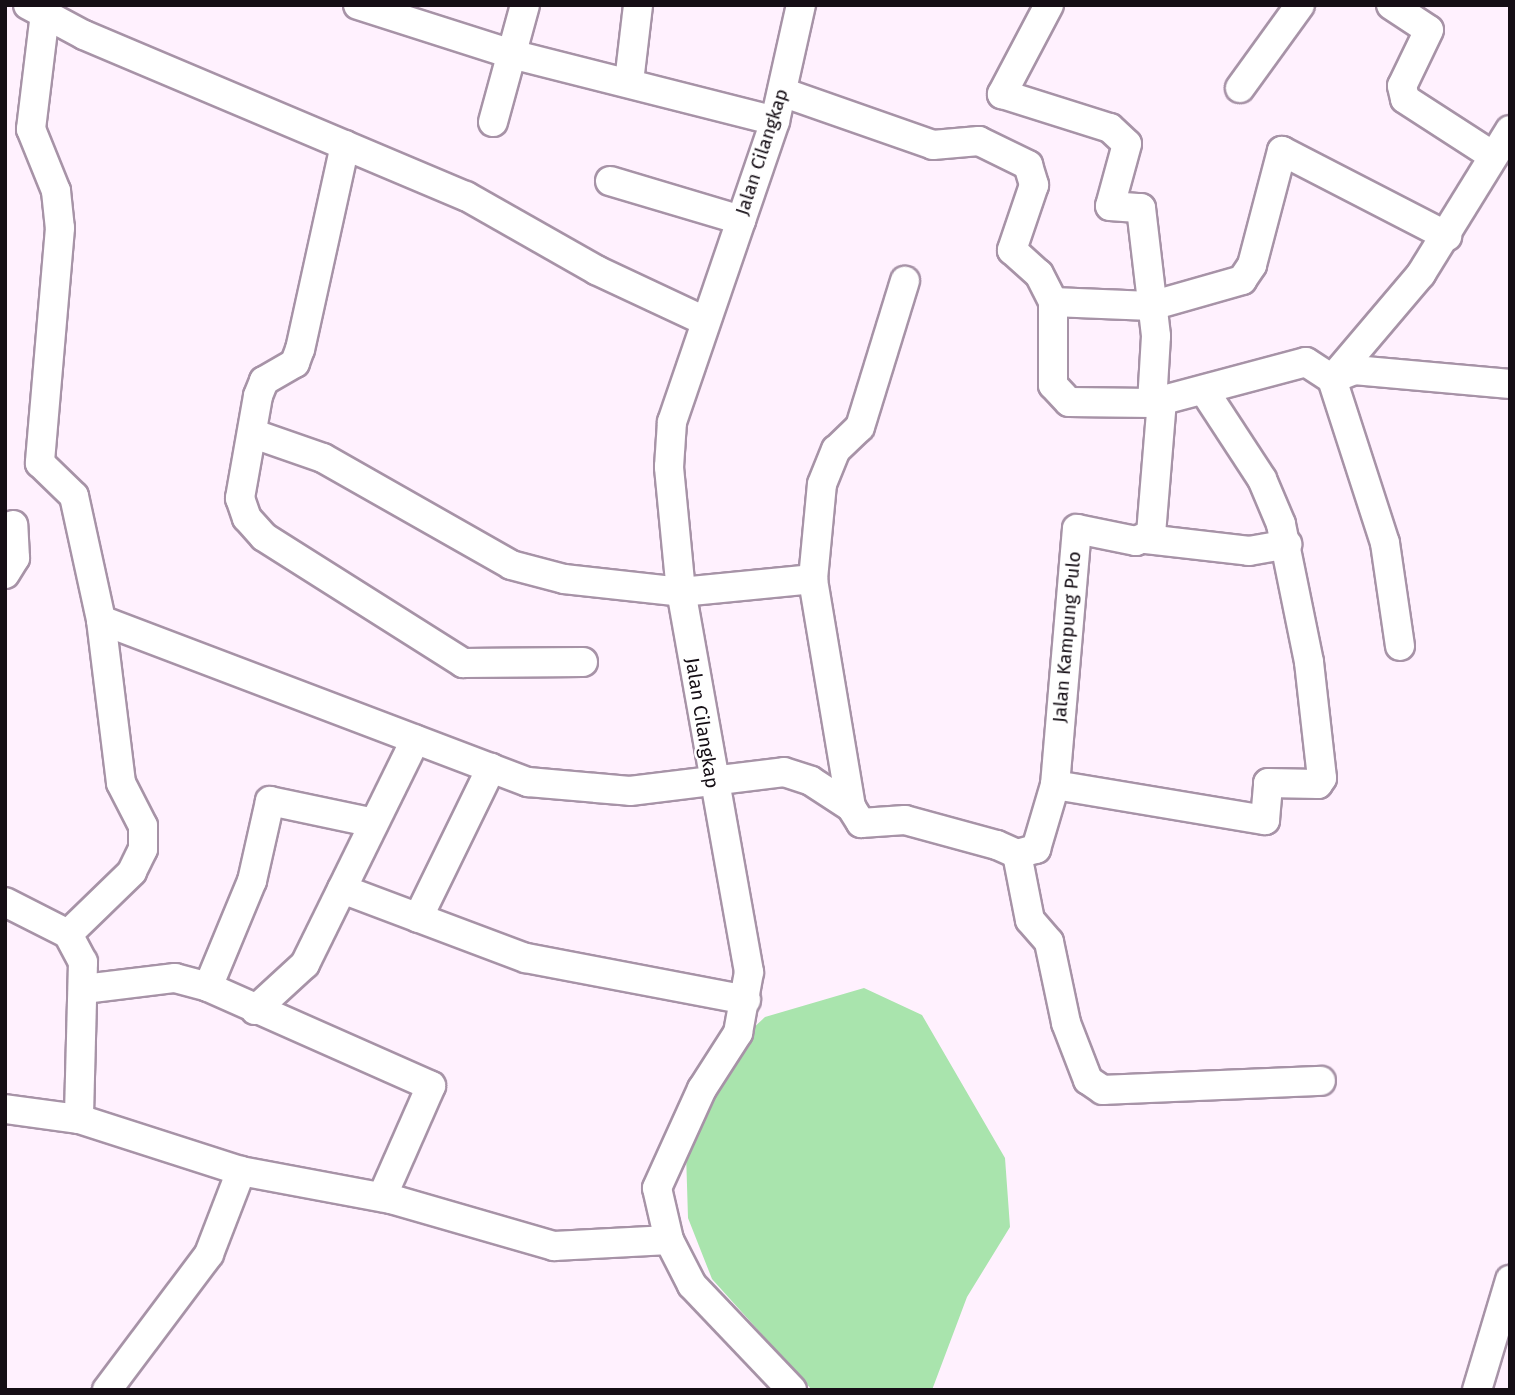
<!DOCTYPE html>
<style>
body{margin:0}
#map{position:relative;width:1515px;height:1395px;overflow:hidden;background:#fff1fe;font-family:"Fira Sans",sans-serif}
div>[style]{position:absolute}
.green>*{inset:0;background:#a9e4ad}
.roads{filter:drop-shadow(2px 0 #a793a7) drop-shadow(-2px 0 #a793a7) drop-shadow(0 2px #a793a7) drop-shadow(0 -2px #a793a7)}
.minor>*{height:28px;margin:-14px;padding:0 14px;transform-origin:14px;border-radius:14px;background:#fff}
span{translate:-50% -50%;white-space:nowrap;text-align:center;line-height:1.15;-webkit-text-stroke:5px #fff;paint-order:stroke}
.street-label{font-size:19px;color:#150e15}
.frame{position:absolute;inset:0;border:7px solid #150e15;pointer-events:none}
</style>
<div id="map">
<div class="green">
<i style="clip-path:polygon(864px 988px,922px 1015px,1005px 1158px,1010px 1227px,967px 1297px,932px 1390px,812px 1390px,712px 1279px,688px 1218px,686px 1153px,720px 1076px,750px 1031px,765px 1017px)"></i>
</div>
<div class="roads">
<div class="minor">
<i style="left:28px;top:5px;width:64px;rotate:28.2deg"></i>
<i style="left:84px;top:35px;width:415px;rotate:22.9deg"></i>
<i style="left:466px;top:196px;width:150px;rotate:29.6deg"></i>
<i style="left:596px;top:270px;width:120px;rotate:25.1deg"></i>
<i style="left:46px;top:5px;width:125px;rotate:96.9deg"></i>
<i style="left:31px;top:129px;width:67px;rotate:68deg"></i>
<i style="left:56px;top:191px;width:37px;rotate:84deg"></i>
<i style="left:60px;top:228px;width:236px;rotate:94.9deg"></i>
<i style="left:40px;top:463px;width:47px;rotate:44.1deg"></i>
<i style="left:74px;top:496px;width:127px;rotate:77.7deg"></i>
<i style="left:101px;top:620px;width:164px;rotate:83deg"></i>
<i style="left:121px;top:783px;width:48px;rotate:62.9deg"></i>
<i style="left:143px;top:826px;width:23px;rotate:90deg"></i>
<i style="left:143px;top:849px;width:25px;rotate:116deg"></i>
<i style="left:132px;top:872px;width:89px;rotate:135.9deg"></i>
<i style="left:358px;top:5px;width:165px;rotate:17.7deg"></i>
<i style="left:515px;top:55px;width:268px;rotate:14.2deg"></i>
<i style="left:1049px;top:5px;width:101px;rotate:117.8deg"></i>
<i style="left:1002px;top:94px;width:113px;rotate:17.5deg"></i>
<i style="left:1110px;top:128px;width:23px;rotate:43deg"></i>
<i style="left:1127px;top:144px;width:64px;rotate:105.3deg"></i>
<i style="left:1110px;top:206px;width:31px;rotate:4deg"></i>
<i style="left:1141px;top:208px;width:129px;rotate:83.3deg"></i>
<i style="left:1156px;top:336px;width:67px;rotate:93.4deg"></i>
<i style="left:1391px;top:5px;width:45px;rotate:33.3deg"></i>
<i style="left:1429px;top:30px;width:62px;rotate:115.7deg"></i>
<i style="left:1402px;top:86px;width:13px;rotate:77deg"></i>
<i style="left:1405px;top:99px;width:105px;rotate:32.9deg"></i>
<i style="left:629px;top:82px;width:78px;rotate:-83.3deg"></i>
<i style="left:1240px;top:88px;width:102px;rotate:-54.1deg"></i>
<i style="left:782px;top:92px;width:160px;rotate:19.3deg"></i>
<i style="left:933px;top:145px;width:46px;rotate:-5deg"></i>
<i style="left:979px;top:141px;width:55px;rotate:26.1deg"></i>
<i style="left:1028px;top:165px;width:21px;rotate:73deg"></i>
<i style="left:1034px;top:185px;width:69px;rotate:108.7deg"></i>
<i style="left:1012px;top:250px;width:36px;rotate:42deg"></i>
<i style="left:1039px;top:274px;width:31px;rotate:63deg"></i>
<i style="left:1053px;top:302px;width:83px;rotate:90deg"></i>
<i style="left:1053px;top:385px;width:23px;rotate:47deg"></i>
<i style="left:1069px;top:402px;width:83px;rotate:0.7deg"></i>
<i style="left:1152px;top:403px;width:159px;rotate:-14.9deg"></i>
<i style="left:1306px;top:362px;width:31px;rotate:33deg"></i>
<i style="left:1332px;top:379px;width:24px;rotate:-22deg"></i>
<i style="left:1354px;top:370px;width:157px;rotate:5.1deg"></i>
<i style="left:493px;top:122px;width:121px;rotate:-74.7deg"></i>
<i style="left:345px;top:145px;width:209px;rotate:102.4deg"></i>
<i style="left:300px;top:349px;width:15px;rotate:110deg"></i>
<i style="left:295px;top:363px;width:36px;rotate:150deg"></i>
<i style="left:264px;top:381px;width:16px;rotate:112deg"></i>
<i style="left:258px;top:396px;width:104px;rotate:100deg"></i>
<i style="left:240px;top:498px;width:21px;rotate:71deg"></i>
<i style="left:247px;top:518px;width:25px;rotate:48deg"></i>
<i style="left:264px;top:537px;width:236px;rotate:32.3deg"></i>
<i style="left:463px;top:663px;width:120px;rotate:-0.5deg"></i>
<i style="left:610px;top:181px;width:137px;rotate:16.6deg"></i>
<i style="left:1053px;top:302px;width:98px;rotate:2.3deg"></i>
<i style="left:1151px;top:306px;width:95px;rotate:-15.9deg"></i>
<i style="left:1242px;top:280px;width:18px;rotate:-56deg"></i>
<i style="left:1252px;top:265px;width:118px;rotate:-75.3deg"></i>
<i style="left:1282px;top:151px;width:186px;rotate:27.3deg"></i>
<i style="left:254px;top:434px;width:73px;rotate:19.2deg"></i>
<i style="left:323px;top:458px;width:216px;rotate:29.6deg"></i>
<i style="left:511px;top:565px;width:55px;rotate:14.8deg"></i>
<i style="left:564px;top:579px;width:118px;rotate:6.3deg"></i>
<i style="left:681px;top:592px;width:133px;rotate:-5.6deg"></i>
<i style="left:1146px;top:539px;width:104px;rotate:6.6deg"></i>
<i style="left:1249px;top:551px;width:39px;rotate:-10deg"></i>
<i style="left:5px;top:574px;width:19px;rotate:-58deg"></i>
<i style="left:15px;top:558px;width:33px;rotate:-93deg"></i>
<i style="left:101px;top:620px;width:457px;rotate:20.8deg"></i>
<i style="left:528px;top:782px;width:102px;rotate:5deg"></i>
<i style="left:630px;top:791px;width:155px;rotate:-7deg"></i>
<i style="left:784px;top:772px;width:28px;rotate:18deg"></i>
<i style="left:811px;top:781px;width:48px;rotate:33deg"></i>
<i style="left:851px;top:807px;width:19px;rotate:58deg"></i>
<i style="left:861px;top:823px;width:44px;rotate:-3.9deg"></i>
<i style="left:905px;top:820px;width:95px;rotate:15.2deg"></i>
<i style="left:997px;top:845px;width:22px;rotate:24deg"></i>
<i style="left:1017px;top:854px;width:67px;rotate:78.9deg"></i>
<i style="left:1030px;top:920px;width:29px;rotate:49deg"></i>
<i style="left:1049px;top:942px;width:83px;rotate:78.1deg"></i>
<i style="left:1066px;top:1023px;width:61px;rotate:68.9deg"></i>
<i style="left:1088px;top:1080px;width:18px;rotate:34deg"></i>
<i style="left:1103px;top:1090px;width:218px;rotate:-2.4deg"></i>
<i style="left:1400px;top:646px;width:104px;rotate:-98.3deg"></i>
<i style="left:1385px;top:543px;width:172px;rotate:-107.9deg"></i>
<i style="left:1332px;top:379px;width:138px;rotate:-49.7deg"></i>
<i style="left:1421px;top:274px;width:169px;rotate:-58.3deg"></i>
<i style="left:1055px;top:785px;width:213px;rotate:9.5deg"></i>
<i style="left:1265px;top:820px;width:37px;rotate:-85deg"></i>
<i style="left:1268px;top:783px;width:50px;rotate:1.1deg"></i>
<i style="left:1318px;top:784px;width:7px;rotate:-56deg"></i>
<i style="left:1322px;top:778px;width:117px;rotate:-96.4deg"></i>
<i style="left:1309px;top:662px;width:141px;rotate:-101.5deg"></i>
<i style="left:1281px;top:524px;width:49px;rotate:-112.9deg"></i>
<i style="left:1262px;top:479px;width:104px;rotate:-123.2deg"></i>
<i style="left:851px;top:807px;width:231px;rotate:-99.5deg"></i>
<i style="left:813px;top:579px;width:95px;rotate:-84.6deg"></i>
<i style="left:822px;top:484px;width:37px;rotate:-68deg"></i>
<i style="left:836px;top:450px;width:33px;rotate:-44deg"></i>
<i style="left:860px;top:427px;width:153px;rotate:-72.9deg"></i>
<i style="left:1017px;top:854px;width:20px;rotate:-15deg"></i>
<i style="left:1036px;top:849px;width:67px;rotate:-73.5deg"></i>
<i style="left:1055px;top:785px;width:257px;rotate:-85.1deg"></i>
<i style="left:1077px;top:529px;width:60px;rotate:11.5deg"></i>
<i style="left:1136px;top:541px;width:17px;rotate:-25deg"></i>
<i style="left:1151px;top:534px;width:133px;rotate:-85.3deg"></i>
<i style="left:342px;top:889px;width:197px;rotate:20.6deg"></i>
<i style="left:526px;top:958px;width:224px;rotate:10.8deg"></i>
<i style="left:5px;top:902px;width:71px;rotate:26.9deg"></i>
<i style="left:68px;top:934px;width:32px;rotate:62deg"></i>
<i style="left:83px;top:962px;width:157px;rotate:91.5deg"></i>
<i style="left:79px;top:1119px;width:170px;rotate:17.8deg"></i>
<i style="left:241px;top:1171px;width:153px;rotate:10.6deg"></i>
<i style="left:391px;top:1199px;width:170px;rotate:16.1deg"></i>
<i style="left:554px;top:1246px;width:115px;rotate:-3deg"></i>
<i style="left:418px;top:918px;width:167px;rotate:-64deg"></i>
<i style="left:208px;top:987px;width:115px;rotate:-67.5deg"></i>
<i style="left:252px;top:881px;width:82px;rotate:-77.3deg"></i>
<i style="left:270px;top:801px;width:106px;rotate:11.9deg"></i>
<i style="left:84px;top:989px;width:92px;rotate:-6.9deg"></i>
<i style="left:175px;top:978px;width:34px;rotate:15deg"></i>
<i style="left:208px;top:987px;width:244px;rotate:23.9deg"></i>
<i style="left:431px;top:1086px;width:121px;rotate:113.8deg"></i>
<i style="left:255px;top:1010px;width:68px;rotate:-42.6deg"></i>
<i style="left:305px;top:964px;width:250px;rotate:-63.8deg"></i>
<i style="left:5px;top:1109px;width:75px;rotate:7.7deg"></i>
<i style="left:107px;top:1390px;width:170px;rotate:-53.1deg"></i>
<i style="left:209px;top:1254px;width:89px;rotate:-68.9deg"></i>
<i style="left:792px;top:1390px;width:145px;rotate:-133.6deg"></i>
<i style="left:692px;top:1285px;width:51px;rotate:-117.1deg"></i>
<i style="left:669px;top:1240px;width:53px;rotate:-103deg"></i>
<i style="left:657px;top:1188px;width:109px;rotate:-65.6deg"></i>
<i style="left:702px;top:1089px;width:67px;rotate:-57.3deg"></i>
<i style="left:738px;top:1033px;width:62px;rotate:-79.8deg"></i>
<i style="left:749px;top:972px;width:386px;rotate:-100.1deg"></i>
<i style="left:681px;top:592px;width:126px;rotate:-95.5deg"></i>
<i style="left:669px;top:467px;width:45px;rotate:-86.2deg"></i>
<i style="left:672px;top:422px;width:318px;rotate:-71.1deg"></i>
<i style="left:775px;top:121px;width:119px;rotate:-77.4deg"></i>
<i style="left:1477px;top:1390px;width:115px;rotate:-73.3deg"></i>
</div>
</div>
<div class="street-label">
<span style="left:762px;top:152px;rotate:-72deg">Jalan Cilangkap</span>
<span style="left:1067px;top:637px;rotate:-85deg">Jalan Kampung Pulo</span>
<span style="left:702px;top:723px;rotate:81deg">Jalan Cilangkap</span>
</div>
<div class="frame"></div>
</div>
